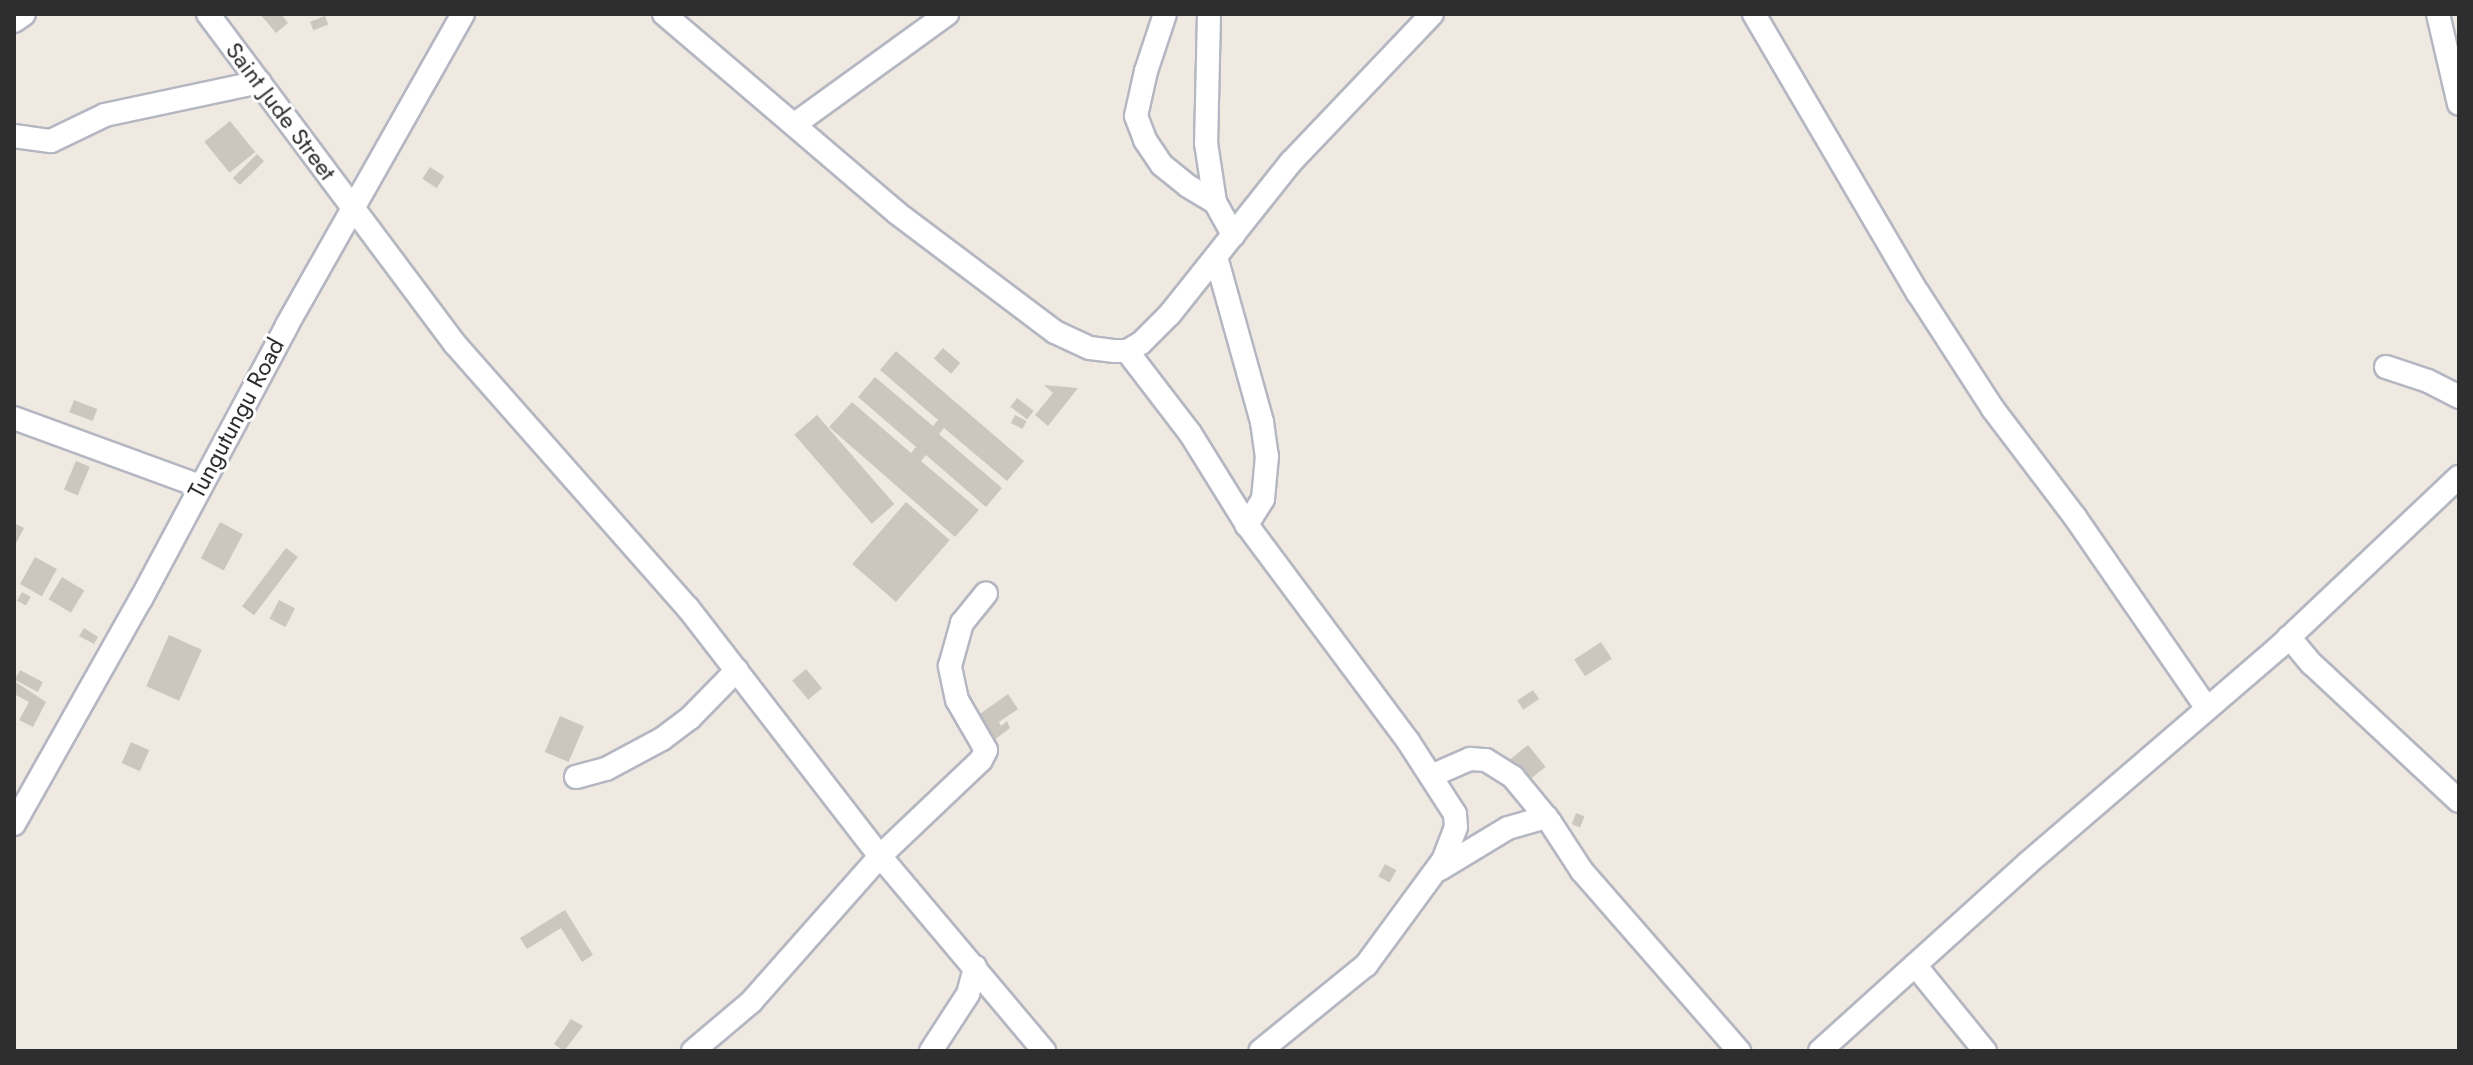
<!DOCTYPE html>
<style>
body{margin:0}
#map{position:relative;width:2473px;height:1065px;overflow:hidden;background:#efe9e1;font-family:Jost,sans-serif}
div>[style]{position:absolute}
.building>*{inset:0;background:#cbc7bf;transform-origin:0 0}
.roads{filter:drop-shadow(2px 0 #b4b7c1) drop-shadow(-2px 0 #b4b7c1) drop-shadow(0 2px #b4b7c1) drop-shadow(0 -2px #b4b7c1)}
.minor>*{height:22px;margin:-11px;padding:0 11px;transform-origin:11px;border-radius:11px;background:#fff}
span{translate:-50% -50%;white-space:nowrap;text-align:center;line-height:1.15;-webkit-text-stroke:6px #fff;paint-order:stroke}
.street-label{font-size:24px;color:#2e2e2e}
.frame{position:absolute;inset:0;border:16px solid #2e2e2e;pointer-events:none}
</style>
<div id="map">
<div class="building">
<i style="clip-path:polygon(260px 14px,281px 14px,288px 23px,276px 33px)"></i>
<i style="left:325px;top:16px;width:9px;height:16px;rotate:69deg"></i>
<i style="left:230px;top:121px;width:40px;height:33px;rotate:51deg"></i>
<i style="left:257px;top:154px;width:10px;height:34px;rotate:45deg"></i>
<i style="left:430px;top:167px;width:17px;height:14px;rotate:33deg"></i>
<i style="left:943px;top:348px;width:23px;height:14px;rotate:41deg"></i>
<i style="clip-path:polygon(896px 351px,1024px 461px,1007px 481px,944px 428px,939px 434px,1002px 488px,986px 507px,926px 455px,921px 461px,979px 510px,955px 537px,829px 427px,852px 402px,911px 453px,916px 447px,858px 397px,875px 377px,933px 426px,938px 420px,880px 370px)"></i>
<i style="clip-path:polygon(1044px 385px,1078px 388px,1048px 426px,1035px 415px,1053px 393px)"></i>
<i style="left:1017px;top:398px;width:21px;height:11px;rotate:37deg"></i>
<i style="left:74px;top:400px;width:25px;height:13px;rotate:21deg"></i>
<i style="left:817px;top:415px;width:118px;height:30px;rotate:49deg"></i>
<i style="left:1015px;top:415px;width:13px;height:9px;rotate:27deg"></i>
<i style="left:76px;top:461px;width:15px;height:31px;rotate:23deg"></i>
<i style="left:906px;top:502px;width:58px;height:82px;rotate:41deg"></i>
<i style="left:220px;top:522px;width:26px;height:41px;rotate:28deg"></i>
<i style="clip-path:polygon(14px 523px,24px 528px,14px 547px)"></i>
<i style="left:286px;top:548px;width:15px;height:73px;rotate:37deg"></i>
<i style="left:35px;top:557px;width:25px;height:31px;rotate:29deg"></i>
<i style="left:62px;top:577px;width:26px;height:26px;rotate:31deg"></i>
<i style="left:22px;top:592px;width:10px;height:10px;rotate:29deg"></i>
<i style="left:279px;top:600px;width:18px;height:21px;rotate:27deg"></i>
<i style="clip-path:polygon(84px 628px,98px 637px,94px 644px,79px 636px)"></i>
<i style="left:169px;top:635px;width:36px;height:56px;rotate:24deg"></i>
<i style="left:1601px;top:642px;width:20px;height:32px;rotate:57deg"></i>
<i style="left:806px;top:669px;width:25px;height:18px;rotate:50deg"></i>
<i style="left:20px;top:670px;width:26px;height:11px;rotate:28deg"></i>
<i style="clip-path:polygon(14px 681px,46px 702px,33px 727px,19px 720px,29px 702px,14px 694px)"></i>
<i style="left:1533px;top:690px;width:11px;height:19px;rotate:56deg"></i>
<i style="clip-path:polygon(1008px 694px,1018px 709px,999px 722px,1001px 726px,1007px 721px,1010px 728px,993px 741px,977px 716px)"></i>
<i style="left:560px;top:716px;width:26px;height:39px;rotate:23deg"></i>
<i style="left:131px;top:742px;width:20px;height:23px;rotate:24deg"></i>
<i style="left:1528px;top:745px;width:28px;height:24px;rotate:51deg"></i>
<i style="left:1576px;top:813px;width:9px;height:12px;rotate:21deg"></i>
<i style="left:1385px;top:864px;width:13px;height:14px;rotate:29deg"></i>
<i style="clip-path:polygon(565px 910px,593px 955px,582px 962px,561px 928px,527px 949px,520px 938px)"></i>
<i style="clip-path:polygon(571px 1019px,583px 1026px,564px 1051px,554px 1044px)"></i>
</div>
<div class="roads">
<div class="minor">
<i style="left:208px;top:14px;width:412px;rotate:53.2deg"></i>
<i style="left:455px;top:344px;width:352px;rotate:48.6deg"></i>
<i style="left:688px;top:608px;width:314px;rotate:52.3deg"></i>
<i style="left:880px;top:856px;width:255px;rotate:49.9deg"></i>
<i style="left:664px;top:14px;width:306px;rotate:40.5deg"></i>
<i style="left:897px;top:213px;width:198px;rotate:37deg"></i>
<i style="left:1055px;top:332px;width:38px;rotate:25deg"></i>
<i style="left:1090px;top:348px;width:25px;rotate:7deg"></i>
<i style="left:1115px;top:351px;width:12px"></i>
<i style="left:1127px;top:351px;width:16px;rotate:-30deg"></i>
<i style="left:1141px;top:343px;width:41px;rotate:-45deg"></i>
<i style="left:1170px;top:314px;width:194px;rotate:-51.5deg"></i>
<i style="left:1291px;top:162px;width:204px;rotate:-46.4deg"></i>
<i style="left:1165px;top:14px;width:60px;rotate:108.4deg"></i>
<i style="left:1146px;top:71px;width:46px;rotate:102.5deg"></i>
<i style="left:1136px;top:116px;width:26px;rotate:69deg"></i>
<i style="left:1145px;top:140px;width:30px;rotate:56deg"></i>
<i style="left:1162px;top:165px;width:33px;rotate:39deg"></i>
<i style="left:1188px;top:186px;width:31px;rotate:31deg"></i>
<i style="left:1209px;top:14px;width:129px;rotate:91.3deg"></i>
<i style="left:1206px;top:143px;width:60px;rotate:81.3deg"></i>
<i style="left:1215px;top:202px;width:38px;rotate:61deg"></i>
<i style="left:1754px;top:14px;width:324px;rotate:59.6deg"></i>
<i style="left:1918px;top:293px;width:138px;rotate:57.1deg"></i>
<i style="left:1993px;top:409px;width:136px;rotate:52.8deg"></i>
<i style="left:2075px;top:517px;width:232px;rotate:55.4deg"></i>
<i style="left:2438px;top:14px;width:92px;rotate:76.9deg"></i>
<i style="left:14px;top:21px;width:12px;rotate:-35deg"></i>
<i style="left:795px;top:124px;width:188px;rotate:-35.9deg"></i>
<i style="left:14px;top:136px;width:37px;rotate:8deg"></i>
<i style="left:51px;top:141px;width:60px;rotate:-25.7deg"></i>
<i style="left:105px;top:115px;width:158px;rotate:-12deg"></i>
<i style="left:1216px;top:257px;width:171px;rotate:74.4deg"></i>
<i style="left:1262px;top:422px;width:34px;rotate:82deg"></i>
<i style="left:1267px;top:456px;width:43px;rotate:95.3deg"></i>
<i style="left:1263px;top:499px;width:31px;rotate:122deg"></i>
<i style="left:1127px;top:351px;width:103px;rotate:52.5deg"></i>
<i style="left:1190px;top:433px;width:108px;rotate:58.2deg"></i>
<i style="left:1247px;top:525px;width:269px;rotate:53.3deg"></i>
<i style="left:1408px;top:741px;width:87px;rotate:57.2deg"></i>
<i style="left:1455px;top:814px;width:13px;rotate:86deg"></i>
<i style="left:1456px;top:827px;width:34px;rotate:111deg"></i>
<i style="left:1444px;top:859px;width:132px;rotate:126.3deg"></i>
<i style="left:1366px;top:965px;width:136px;rotate:140.9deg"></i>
<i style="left:2386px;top:367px;width:44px;rotate:18.4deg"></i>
<i style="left:2428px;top:381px;width:35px;rotate:27deg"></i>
<i style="left:14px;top:418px;width:198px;rotate:20.1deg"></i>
<i style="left:2289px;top:637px;width:35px;rotate:50deg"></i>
<i style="left:2312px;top:664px;width:201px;rotate:43deg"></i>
<i style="left:1431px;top:776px;width:43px;rotate:-23.6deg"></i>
<i style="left:1470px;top:759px;width:16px;rotate:4deg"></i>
<i style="left:1486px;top:760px;width:32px;rotate:32deg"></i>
<i style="left:1513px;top:777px;width:58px;rotate:50.6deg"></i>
<i style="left:1550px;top:822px;width:59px;rotate:56.9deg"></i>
<i style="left:1582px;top:871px;width:239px;rotate:48.9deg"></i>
<i style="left:576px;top:777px;width:31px;rotate:-15deg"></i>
<i style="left:606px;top:769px;width:64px;rotate:-28.2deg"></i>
<i style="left:662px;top:739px;width:35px;rotate:-37deg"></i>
<i style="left:690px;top:718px;width:67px;rotate:-45.6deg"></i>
<i style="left:14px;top:824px;width:258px;rotate:-60.6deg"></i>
<i style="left:141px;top:599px;width:310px;rotate:-61.9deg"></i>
<i style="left:287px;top:325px;width:357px;rotate:-60.5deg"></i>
<i style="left:1440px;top:869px;width:79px;rotate:-31.1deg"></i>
<i style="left:1508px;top:828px;width:40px;rotate:-16deg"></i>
<i style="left:1915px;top:965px;width:111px;rotate:50.9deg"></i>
<i style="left:693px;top:1051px;width:76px;rotate:-40.2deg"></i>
<i style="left:751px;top:1002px;width:195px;rotate:-48.5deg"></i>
<i style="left:880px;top:856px;width:139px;rotate:-43.5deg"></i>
<i style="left:981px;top:760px;width:11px;rotate:-63deg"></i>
<i style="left:986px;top:750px;width:58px;rotate:-120.1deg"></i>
<i style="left:957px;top:700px;width:35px;rotate:-102deg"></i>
<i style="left:950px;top:666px;width:45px;rotate:-74.4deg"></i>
<i style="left:962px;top:623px;width:38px;rotate:-51deg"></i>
<i style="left:931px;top:1051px;width:68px;rotate:-57deg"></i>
<i style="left:968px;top:994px;width:28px;rotate:-75deg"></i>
<i style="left:1820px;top:1051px;width:280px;rotate:-42.1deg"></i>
<i style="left:2028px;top:863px;width:330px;rotate:-40.7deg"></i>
<i style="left:2278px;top:648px;width:249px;rotate:-43.4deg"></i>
</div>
</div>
<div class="street-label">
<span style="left:281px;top:111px;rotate:53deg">Saint Jude Street</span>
<span style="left:236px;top:418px;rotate:-62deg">Tungutungu Road</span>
</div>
<div class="frame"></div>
</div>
